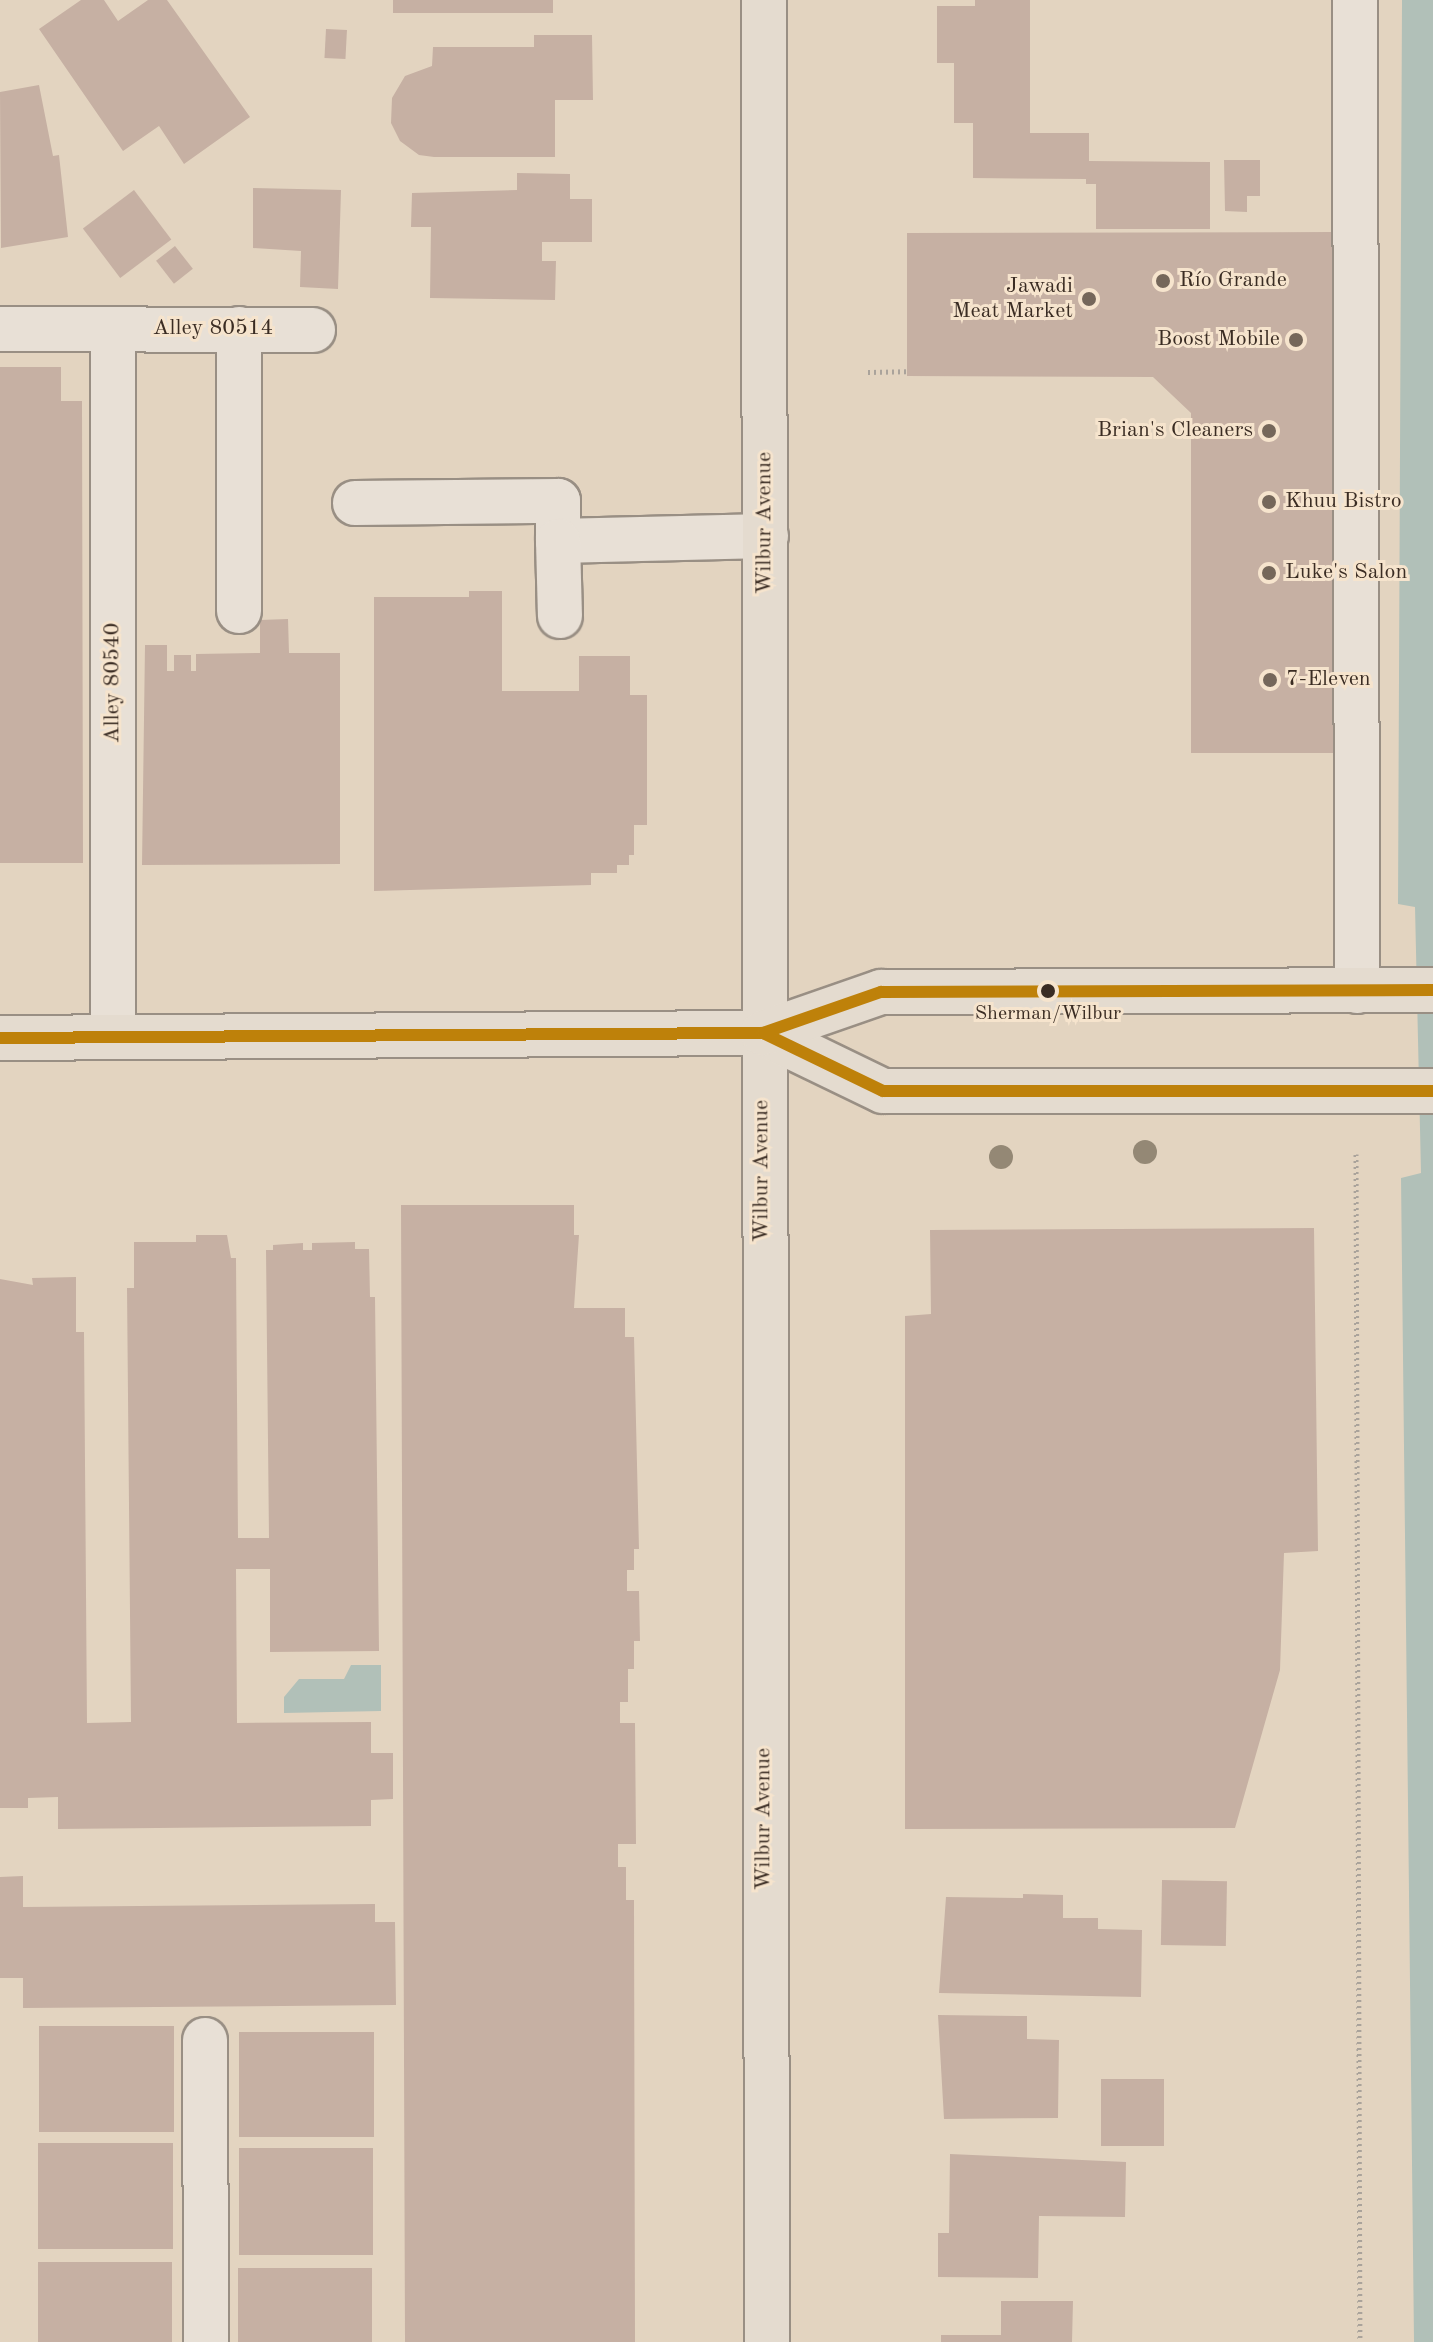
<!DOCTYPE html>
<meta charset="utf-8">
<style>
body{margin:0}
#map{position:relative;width:1433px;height:2342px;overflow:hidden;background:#e3d4c0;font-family:"Old Standard TT",serif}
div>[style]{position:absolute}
.water>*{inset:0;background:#b1c0b8}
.building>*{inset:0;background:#c6b0a3;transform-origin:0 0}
.path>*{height:5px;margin-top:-2.5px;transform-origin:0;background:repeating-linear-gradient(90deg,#aaa39b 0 2px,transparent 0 6px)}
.roads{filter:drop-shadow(2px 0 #998f84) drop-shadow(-2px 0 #998f84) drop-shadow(0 2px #998f84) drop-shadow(0 -2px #998f84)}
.minor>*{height:44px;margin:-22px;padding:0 22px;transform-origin:22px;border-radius:22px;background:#e8e0d6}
.major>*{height:44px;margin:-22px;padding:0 22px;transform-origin:22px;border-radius:22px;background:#e4dbcf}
.bus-1>*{height:12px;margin:-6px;padding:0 6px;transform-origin:6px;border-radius:6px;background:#be810a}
.trees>*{width:24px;height:24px;margin:-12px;border-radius:50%;background:#948875}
.dots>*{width:22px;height:22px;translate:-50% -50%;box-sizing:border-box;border:4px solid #f6e4cd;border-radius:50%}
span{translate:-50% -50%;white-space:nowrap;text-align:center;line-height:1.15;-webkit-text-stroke:6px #f6e4cd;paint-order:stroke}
.bus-label{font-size:20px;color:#3a2c23}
.poi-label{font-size:22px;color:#3a2c23}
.left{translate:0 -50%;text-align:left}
.right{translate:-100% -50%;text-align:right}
.street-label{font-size:22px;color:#3a2c23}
</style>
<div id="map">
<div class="water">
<i style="clip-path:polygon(1402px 0,1433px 0,1433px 2342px,1414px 2342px,1401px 1178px,1421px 1173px,1415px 907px,1398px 904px)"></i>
<i style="clip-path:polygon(351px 1665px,381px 1665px,381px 1711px,284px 1713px,284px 1697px,299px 1679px,344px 1679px)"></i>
</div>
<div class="building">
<i style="clip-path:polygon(81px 0,104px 0,118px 21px,148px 0,167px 0,250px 117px,184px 164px,159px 126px,123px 151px,39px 29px)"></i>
<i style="left:393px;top:0;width:160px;height:13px"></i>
<i style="clip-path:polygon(975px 0,1030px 0,1030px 133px,1089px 133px,1089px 161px,1210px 162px,1210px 229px,1096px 229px,1096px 184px,1086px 184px,1086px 179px,973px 178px,973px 123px,954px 123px,954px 63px,937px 63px,937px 6px,975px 6px)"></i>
<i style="left:326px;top:29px;width:21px;height:29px;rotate:3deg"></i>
<i style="clip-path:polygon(534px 35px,592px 35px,593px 100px,555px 100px,555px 157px,434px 157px,419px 155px,400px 141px,391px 123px,392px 98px,405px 76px,432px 66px,433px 47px,534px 47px)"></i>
<i style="clip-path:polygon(39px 85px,53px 156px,59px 155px,68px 237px,1px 248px,0 92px)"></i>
<i style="clip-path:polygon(1224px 160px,1260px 160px,1260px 196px,1247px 196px,1247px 212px,1225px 211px)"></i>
<i style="clip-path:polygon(517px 173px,570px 174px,570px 199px,592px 199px,592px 242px,542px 242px,542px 261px,556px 261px,555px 300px,430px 298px,431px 227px,411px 227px,412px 193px,517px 190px)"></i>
<i style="clip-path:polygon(253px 188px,341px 190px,338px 289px,300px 287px,301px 251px,253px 248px)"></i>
<i style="left:134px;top:190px;width:62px;height:64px;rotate:53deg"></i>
<i style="clip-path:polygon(1333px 232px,1335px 753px,1191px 753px,1191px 413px,1153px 377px,907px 376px,907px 233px)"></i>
<i style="left:175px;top:246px;width:29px;height:24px;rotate:52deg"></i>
<i style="clip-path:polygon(0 367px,61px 367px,61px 401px,82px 401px,83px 863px,0 863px)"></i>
<i style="clip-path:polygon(469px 591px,502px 591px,502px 691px,579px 691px,579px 656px,630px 656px,630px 695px,647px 695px,647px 825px,634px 825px,634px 855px,629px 855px,629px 865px,617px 865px,617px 873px,591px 873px,591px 885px,374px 891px,374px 597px,469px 597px)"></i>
<i style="clip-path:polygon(288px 619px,289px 653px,340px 653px,340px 864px,142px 865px,145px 645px,167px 645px,167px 671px,174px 671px,174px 655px,191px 655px,191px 671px,196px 671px,196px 654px,260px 653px,260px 620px)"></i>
<i style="clip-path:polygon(401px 1205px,574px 1205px,574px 1235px,579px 1235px,574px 1308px,625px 1308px,625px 1337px,634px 1337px,639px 1549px,634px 1549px,634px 1570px,627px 1570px,627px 1591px,639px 1591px,640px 1641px,634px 1641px,634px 1669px,628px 1669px,628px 1702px,620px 1702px,620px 1723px,635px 1723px,636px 1844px,618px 1844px,618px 1867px,626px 1867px,626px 1900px,634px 1900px,635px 2342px,405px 2342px)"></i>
<i style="clip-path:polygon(1314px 1228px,1318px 1551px,1284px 1553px,1280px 1670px,1235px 1828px,905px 1829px,905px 1316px,931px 1314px,930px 1230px)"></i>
<i style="clip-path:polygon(196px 1235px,227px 1235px,231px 1258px,236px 1258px,238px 1538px,269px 1538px,266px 1250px,273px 1250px,273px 1245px,303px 1243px,303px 1250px,312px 1250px,312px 1243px,355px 1242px,355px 1249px,369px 1249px,370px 1297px,375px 1297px,379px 1651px,270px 1652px,270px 1569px,236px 1569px,237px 1723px,371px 1722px,371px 1753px,393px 1753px,393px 1799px,371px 1800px,371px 1826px,58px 1829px,58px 1797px,28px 1798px,28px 1808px,0 1808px,0 1279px,33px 1285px,32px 1278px,76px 1277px,76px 1332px,84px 1332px,87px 1723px,131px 1722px,127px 1288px,134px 1288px,134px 1242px,196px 1242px)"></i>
<i style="clip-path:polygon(23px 1876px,23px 1907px,375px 1904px,375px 1922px,395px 1922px,396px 2005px,23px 2008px,23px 1978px,0 1978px,0 1877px)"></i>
<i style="left:1162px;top:1880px;width:65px;height:65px;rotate:1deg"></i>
<i style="clip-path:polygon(1023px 1894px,1063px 1895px,1063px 1918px,1098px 1918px,1098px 1929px,1142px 1930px,1141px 1997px,939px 1993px,946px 1897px,1023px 1898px)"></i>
<i style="clip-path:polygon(938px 2015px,1027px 2016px,1027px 2039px,1059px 2040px,1058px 2118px,944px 2119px)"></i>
<i style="left:39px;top:2026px;width:135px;height:106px"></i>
<i style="left:239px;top:2032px;width:135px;height:105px"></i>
<i style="left:1101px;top:2079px;width:63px;height:67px"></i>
<i style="left:38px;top:2143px;width:135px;height:106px"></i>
<i style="left:239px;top:2148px;width:134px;height:107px"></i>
<i style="clip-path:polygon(950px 2154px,1126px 2162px,1125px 2217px,1039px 2216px,1038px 2278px,938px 2277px,938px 2233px,949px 2233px)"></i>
<i style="left:38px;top:2262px;width:134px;height:80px"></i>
<i style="left:238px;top:2268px;width:134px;height:74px"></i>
<i style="clip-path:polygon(1001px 2301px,1073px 2301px,1072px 2342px,941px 2342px,941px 2335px,1001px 2335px)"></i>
</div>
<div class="path">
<i style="left:868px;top:372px;width:39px;rotate:-1deg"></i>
<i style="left:1356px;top:1154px;width:1188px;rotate:89.81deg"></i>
</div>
<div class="roads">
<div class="minor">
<i style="left:1355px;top:0;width:991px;rotate:89.88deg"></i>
<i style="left:0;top:329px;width:313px;rotate:0.2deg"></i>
<i style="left:113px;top:329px;width:708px;rotate:90deg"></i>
<i style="left:239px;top:329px;width:282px;rotate:90deg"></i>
<i style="left:355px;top:503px;width:203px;rotate:-0.6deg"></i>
<i style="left:558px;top:501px;width:40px;rotate:90deg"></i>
<i style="left:558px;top:541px;width:208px;rotate:-1.4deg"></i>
<i style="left:558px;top:541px;width:75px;rotate:88.5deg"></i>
<i style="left:205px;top:2040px;width:302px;rotate:89.8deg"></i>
</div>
<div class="major">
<i style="left:764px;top:0;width:2342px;rotate:89.93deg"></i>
<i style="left:763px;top:1033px;width:133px;rotate:25.8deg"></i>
<i style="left:883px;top:1091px;width:550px"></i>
<i style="left:0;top:1038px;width:763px;rotate:-0.38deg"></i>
<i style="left:763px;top:1033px;width:125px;rotate:-19.2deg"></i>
<i style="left:881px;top:992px;width:552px;rotate:-0.21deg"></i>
</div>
</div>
<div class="bus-1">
<i style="left:763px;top:1033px;width:133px;rotate:25.8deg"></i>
<i style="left:883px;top:1091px;width:550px"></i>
<i style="left:0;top:1038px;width:763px;rotate:-0.38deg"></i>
<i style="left:763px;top:1033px;width:125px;rotate:-19.2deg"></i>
<i style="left:881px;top:992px;width:552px;rotate:-0.21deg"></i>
</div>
<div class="trees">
<i style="left:1145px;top:1152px"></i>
<i style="left:1001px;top:1157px"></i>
</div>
<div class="dots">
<i style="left:1163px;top:281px;background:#75675a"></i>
<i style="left:1089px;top:299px;background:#75675a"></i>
<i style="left:1296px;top:340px;background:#75675a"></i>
<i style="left:1269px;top:431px;background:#75675a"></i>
<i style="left:1269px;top:502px;background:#75675a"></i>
<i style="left:1269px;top:573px;background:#75675a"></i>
<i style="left:1270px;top:680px;background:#75675a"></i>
<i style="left:1048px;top:991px;background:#3a2c23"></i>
</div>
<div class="bus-label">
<span style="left:1048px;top:1014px">Sherman/Wilbur</span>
</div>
<div class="poi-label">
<span class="left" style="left:1179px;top:281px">Río Grande</span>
<span class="right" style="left:1073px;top:299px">Jawadi<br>Meat Market</span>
<span class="right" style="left:1280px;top:340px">Boost Mobile</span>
<span class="right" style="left:1253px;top:431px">Brian's Cleaners</span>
<span class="left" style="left:1285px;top:502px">Khuu Bistro</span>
<span class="left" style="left:1285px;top:573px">Luke's Salon</span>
<span class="left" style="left:1286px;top:680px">7-Eleven</span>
</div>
<div class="street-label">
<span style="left:213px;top:329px">Alley 80514</span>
<span style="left:765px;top:523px;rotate:-90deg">Wilbur Avenue</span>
<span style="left:113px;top:683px;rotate:-90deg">Alley 80540</span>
<span style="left:762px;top:1171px;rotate:-90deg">Wilbur Avenue</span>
<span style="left:764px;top:1819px;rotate:-90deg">Wilbur Avenue</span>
</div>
</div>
